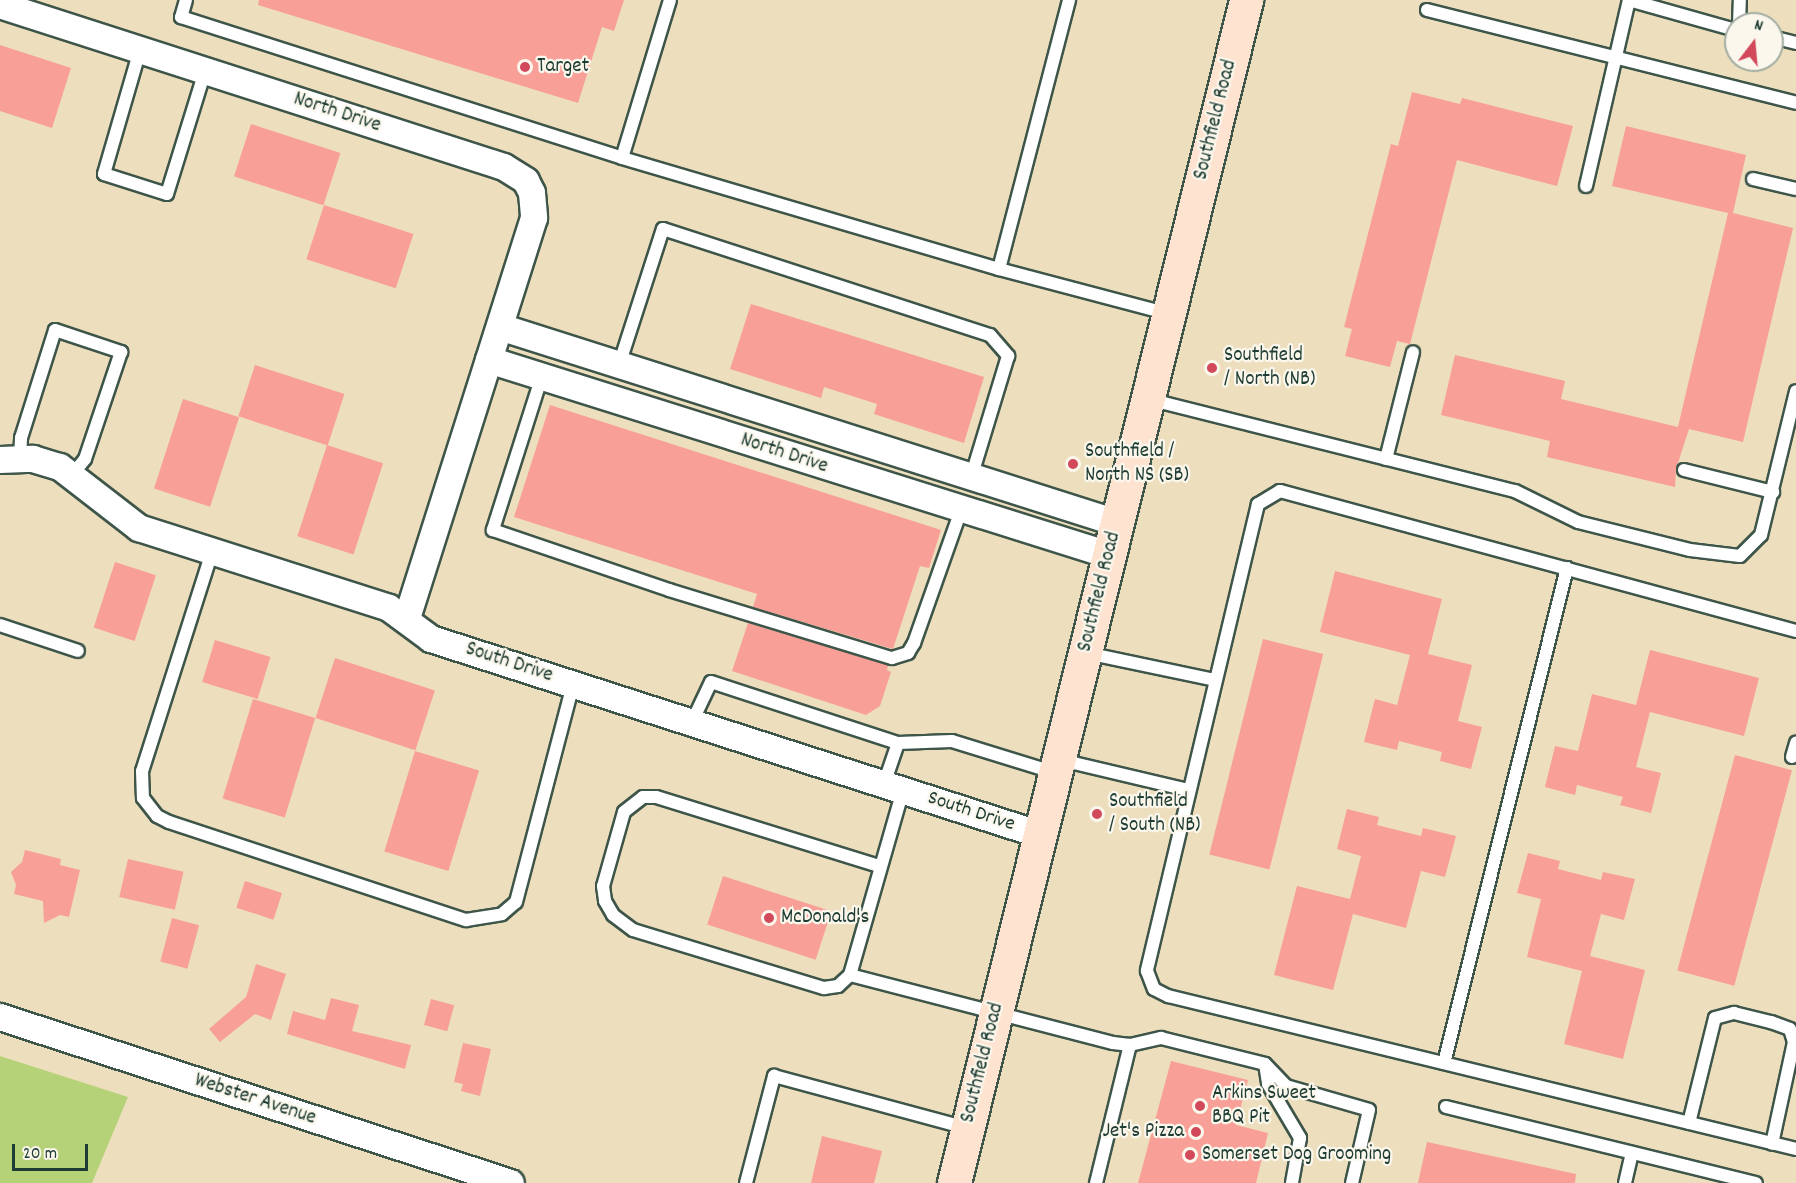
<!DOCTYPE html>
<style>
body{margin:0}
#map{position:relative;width:1796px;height:1183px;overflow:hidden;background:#eddfbd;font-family:Dekko,sans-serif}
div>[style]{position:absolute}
.green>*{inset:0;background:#b6d279}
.building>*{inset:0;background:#f89f97;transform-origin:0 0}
.roads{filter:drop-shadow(2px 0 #3e5549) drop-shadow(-2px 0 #3e5549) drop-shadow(0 2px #3e5549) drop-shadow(0 -2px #3e5549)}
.lane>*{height:12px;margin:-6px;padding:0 6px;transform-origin:6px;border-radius:6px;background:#fff}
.street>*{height:26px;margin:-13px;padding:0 13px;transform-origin:13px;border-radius:13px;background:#fff}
.secondary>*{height:33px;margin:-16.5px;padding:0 16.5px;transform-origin:16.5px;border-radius:16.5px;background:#fee3d1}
.dots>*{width:16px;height:16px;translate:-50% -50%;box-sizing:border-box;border:3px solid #fbf7ec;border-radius:50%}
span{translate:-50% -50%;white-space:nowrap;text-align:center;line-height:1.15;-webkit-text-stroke:4.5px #fbf7ec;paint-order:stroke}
.poi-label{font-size:21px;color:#1f3d34}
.left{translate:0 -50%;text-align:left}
.right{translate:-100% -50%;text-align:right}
.street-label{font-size:21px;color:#1f3d34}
.north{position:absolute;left:1724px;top:12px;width:60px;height:60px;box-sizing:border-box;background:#fbf7ec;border:2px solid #a3ada2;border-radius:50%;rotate:16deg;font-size:16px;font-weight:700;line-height:24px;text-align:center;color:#1f3d34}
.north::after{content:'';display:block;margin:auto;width:21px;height:27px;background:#d1495b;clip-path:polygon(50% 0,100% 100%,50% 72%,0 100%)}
.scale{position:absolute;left:12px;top:1144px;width:76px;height:27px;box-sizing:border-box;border:3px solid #1f3d34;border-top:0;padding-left:8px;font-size:18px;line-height:21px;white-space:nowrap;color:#1f3d34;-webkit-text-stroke:4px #fbf7ec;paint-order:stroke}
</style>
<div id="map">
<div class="green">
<i style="clip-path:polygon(0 1056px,128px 1097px,92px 1183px,0 1183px)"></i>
</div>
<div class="building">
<i style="clip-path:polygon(259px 0,624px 0,614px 31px,602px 27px,578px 103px,258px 5px)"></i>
<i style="clip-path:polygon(0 45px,71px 68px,52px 128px,0 111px)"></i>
<i style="clip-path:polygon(1412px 92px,1460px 104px,1462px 98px,1573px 126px,1557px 186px,1457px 160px,1410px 344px,1397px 341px,1390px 367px,1345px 356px,1352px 329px,1344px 327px,1391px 144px,1398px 146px)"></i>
<i style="left:251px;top:124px;width:94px;height:55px;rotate:18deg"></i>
<i style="clip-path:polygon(1626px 126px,1746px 155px,1733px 213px,1793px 228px,1743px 442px,1689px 429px,1676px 469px,1675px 487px,1547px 457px,1550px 441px,1441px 415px,1455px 355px,1565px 381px,1561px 399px,1678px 427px,1728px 213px,1612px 186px)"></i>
<i style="left:324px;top:205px;width:94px;height:57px;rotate:18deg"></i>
<i style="clip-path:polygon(751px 304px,984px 377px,964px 443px,874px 414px,877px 404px,824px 387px,821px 398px,730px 369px)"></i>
<i style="left:255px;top:365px;width:94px;height:54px;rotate:18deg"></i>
<i style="left:183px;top:399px;width:59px;height:94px;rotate:18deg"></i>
<i style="clip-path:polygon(550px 405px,941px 530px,929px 568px,920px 566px,893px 649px,753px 607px,757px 594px,514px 517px)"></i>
<i style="left:327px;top:445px;width:59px;height:96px;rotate:18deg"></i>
<i style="left:115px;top:562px;width:43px;height:69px;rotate:18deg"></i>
<i style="clip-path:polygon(1335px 571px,1442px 599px,1428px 654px,1472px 665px,1458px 721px,1482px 727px,1471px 769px,1440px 761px,1442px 752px,1399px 741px,1397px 750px,1364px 742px,1375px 699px,1397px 705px,1410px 655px,1320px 632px)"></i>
<i style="clip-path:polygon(748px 623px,888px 665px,887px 670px,891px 672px,880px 706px,866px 715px,732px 671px)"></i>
<i style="left:1263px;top:639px;width:62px;height:222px;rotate:14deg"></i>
<i style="left:215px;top:640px;width:58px;height:44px;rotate:17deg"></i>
<i style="clip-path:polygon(1650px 650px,1759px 678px,1744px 736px,1650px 712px,1636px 767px,1661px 773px,1651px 813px,1620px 805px,1623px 797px,1577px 785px,1575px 795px,1545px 787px,1555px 746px,1578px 751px,1592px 694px,1636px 705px)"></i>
<i style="left:335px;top:658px;width:105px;height:63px;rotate:18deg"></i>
<i style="left:253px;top:699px;width:65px;height:104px;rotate:17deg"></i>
<i style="left:415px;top:751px;width:67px;height:105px;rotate:17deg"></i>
<i style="left:1735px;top:755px;width:59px;height:223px;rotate:15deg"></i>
<i style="clip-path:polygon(1347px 809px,1379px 817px,1377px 825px,1421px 836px,1423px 828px,1456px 836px,1445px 877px,1421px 871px,1406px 928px,1353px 914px,1333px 990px,1274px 975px,1297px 886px,1350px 899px,1361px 856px,1337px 849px)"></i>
<i style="clip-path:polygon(25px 850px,61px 859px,60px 865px,80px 870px,69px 917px,60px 915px,44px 923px,43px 901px,14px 894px,16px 885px,11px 872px,22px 862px)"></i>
<i style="clip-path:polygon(1528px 853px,1560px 861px,1558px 869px,1601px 880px,1603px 872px,1635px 879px,1624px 920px,1601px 914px,1590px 956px,1645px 970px,1623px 1059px,1564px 1044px,1582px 971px,1527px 957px,1541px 899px,1517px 893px)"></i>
<i style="left:128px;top:859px;width:57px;height:39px;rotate:13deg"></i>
<i style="left:723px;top:876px;width:114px;height:51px;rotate:18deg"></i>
<i style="left:245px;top:881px;width:39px;height:28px;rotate:18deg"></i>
<i style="left:172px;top:918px;width:28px;height:45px;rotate:15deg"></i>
<i style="clip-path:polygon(256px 964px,286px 974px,271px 1020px,255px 1014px,220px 1042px,209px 1029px,246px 997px)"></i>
<i style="clip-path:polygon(331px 998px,359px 1005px,352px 1031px,411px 1045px,405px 1069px,287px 1034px,293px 1011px,325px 1020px)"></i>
<i style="left:431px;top:999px;width:24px;height:27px;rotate:15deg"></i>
<i style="clip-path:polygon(463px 1043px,491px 1049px,480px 1096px,461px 1091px,463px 1084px,454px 1082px)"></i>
<i style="clip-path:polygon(1171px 1061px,1248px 1080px,1236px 1125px,1268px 1133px,1256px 1183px,1138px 1183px)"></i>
<i style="clip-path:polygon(822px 1136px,882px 1151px,874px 1183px,811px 1183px)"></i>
<i style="clip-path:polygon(1427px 1142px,1576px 1174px,1575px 1183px,1418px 1183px)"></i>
</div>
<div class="roads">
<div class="lane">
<i style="left:186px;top:0;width:18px;rotate:106deg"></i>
<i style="left:181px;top:17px;width:463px;rotate:17.7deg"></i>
<i style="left:670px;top:0;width:165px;rotate:106.9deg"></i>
<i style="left:622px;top:158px;width:393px;rotate:16.4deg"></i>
<i style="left:999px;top:269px;width:173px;rotate:14.8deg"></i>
<i style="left:1427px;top:10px;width:381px;rotate:14.1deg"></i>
<i style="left:1739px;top:24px;width:24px;rotate:-88deg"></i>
<i style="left:1772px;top:37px;width:25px;rotate:14deg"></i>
<i style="left:140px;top:50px;width:129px;rotate:106.2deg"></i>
<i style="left:104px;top:174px;width:66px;rotate:17.6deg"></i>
<i style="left:167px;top:194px;width:129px;rotate:-72.8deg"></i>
<i style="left:1753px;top:179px;width:44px;rotate:13.1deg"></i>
<i style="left:1586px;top:186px;width:191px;rotate:-77deg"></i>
<i style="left:1629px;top:0;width:111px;rotate:15.7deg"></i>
<i style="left:999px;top:269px;width:278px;rotate:-75.4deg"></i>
<i style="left:619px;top:365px;width:143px;rotate:-72.1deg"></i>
<i style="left:663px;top:229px;width:344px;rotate:18deg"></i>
<i style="left:990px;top:335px;width:28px;rotate:49deg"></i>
<i style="left:1008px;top:356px;width:127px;rotate:106.9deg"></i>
<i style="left:542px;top:376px;width:162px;rotate:107.7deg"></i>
<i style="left:493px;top:530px;width:186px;rotate:18.8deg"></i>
<i style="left:669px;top:590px;width:233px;rotate:17deg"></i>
<i style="left:892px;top:658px;width:17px;rotate:-17deg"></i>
<i style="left:908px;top:653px;width:12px;rotate:-59deg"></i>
<i style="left:914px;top:643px;width:141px;rotate:-70.5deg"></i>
<i style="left:1148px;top:399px;width:378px;rotate:14.1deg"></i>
<i style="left:1515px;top:491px;width:70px;rotate:26.2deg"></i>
<i style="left:1578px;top:522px;width:115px;rotate:14deg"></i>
<i style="left:1690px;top:550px;width:50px;rotate:6.8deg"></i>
<i style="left:1740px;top:556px;width:30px;rotate:-45deg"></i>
<i style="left:1761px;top:535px;width:148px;rotate:-76.3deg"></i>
<i style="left:20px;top:458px;width:20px;rotate:-87deg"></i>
<i style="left:21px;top:438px;width:113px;rotate:-72.5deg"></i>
<i style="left:55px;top:330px;width:70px;rotate:18.4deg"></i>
<i style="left:121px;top:352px;width:113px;rotate:108.6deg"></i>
<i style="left:85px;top:459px;width:19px;rotate:129deg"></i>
<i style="left:1386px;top:459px;width:110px;rotate:-75.8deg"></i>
<i style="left:1684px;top:470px;width:92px;rotate:13.9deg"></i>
<i style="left:212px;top:552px;width:230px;rotate:107.7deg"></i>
<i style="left:142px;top:771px;width:27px;rotate:88deg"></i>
<i style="left:143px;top:798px;width:23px;rotate:52deg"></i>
<i style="left:157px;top:816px;width:13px;rotate:27deg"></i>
<i style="left:169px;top:822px;width:313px;rotate:18.3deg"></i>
<i style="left:466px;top:920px;width:36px;rotate:-9deg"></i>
<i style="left:502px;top:914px;width:18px;rotate:-41deg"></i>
<i style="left:516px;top:902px;width:225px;rotate:-75.3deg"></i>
<i style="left:0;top:625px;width:82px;rotate:18.4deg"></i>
<i style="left:1796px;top:631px;width:535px;rotate:-164.82deg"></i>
<i style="left:1280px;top:491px;width:26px;rotate:149deg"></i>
<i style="left:1258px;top:504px;width:480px;rotate:103.4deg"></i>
<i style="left:1147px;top:971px;width:19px;rotate:69deg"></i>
<i style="left:1154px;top:989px;width:16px;rotate:27deg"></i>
<i style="left:1168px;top:996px;width:646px;rotate:13.69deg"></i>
<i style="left:1087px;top:653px;width:131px;rotate:11.9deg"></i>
<i style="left:692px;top:722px;width:44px;rotate:-64.6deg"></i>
<i style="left:711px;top:682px;width:197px;rotate:18.1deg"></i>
<i style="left:898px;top:743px;width:54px;rotate:-2.1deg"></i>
<i style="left:952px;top:741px;width:106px;rotate:17.1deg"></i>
<i style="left:1792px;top:757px;width:15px;rotate:-74deg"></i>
<i style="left:1061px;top:760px;width:130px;rotate:13.3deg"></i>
<i style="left:884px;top:784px;width:43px;rotate:-71.1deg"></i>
<i style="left:879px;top:866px;width:233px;rotate:-162.8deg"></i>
<i style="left:656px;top:797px;width:13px;rotate:180deg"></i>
<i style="left:643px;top:797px;width:24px;rotate:142deg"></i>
<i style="left:624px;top:812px;width:77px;rotate:105.8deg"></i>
<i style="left:603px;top:886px;width:15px;rotate:82deg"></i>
<i style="left:605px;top:901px;width:16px;rotate:60deg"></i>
<i style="left:613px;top:915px;width:25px;rotate:37deg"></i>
<i style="left:633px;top:930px;width:200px;rotate:16.9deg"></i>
<i style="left:824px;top:988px;width:14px;rotate:-8deg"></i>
<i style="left:838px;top:986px;width:16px;rotate:-43deg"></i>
<i style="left:850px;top:975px;width:192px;rotate:-74deg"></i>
<i style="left:850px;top:975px;width:272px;rotate:14.5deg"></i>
<i style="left:1113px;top:1043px;width:17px;rotate:7deg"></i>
<i style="left:1130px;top:1045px;width:32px;rotate:-13deg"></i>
<i style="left:1161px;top:1038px;width:107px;rotate:14deg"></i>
<i style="left:1265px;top:1064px;width:30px;rotate:46deg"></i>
<i style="left:1286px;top:1086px;width:86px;rotate:16.1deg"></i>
<i style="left:1369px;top:1110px;width:75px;rotate:103.1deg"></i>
<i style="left:1444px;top:1063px;width:510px;rotate:-76.05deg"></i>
<i style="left:1265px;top:1064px;width:20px;rotate:81deg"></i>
<i style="left:1268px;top:1084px;width:63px;rotate:59.3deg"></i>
<i style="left:1300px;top:1138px;width:46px;rotate:100.1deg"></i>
<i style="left:1446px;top:1107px;width:319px;rotate:13.8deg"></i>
<i style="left:1689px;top:1123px;width:108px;rotate:-76.1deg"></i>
<i style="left:1715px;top:1018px;width:20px;rotate:-15deg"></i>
<i style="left:1734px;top:1013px;width:38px;rotate:14deg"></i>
<i style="left:1771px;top:1022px;width:20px;rotate:20deg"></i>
<i style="left:1790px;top:1029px;width:14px;rotate:73deg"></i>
<i style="left:1794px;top:1042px;width:104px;rotate:102.2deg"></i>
<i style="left:746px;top:1183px;width:111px;rotate:-75.3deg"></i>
<i style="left:774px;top:1076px;width:200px;rotate:15.1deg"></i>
<i style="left:1096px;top:1183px;width:142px;rotate:-76.2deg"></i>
<i style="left:1625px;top:1183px;width:31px;rotate:-77deg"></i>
</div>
<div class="street">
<i style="left:0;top:5px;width:529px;rotate:17.82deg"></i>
<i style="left:504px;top:167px;width:26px;rotate:32deg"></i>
<i style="left:526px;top:181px;width:13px;rotate:63deg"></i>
<i style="left:532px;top:193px;width:25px;rotate:85deg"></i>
<i style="left:534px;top:218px;width:420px;rotate:107.6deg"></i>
<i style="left:500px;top:327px;width:647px;rotate:17.62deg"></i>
<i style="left:489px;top:360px;width:650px;rotate:17.46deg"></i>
<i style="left:0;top:460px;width:33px;rotate:-2deg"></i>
<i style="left:33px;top:459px;width:28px;rotate:17deg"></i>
<i style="left:60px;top:467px;width:100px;rotate:37.7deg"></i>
<i style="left:139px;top:528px;width:262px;rotate:17.7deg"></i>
<i style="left:389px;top:608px;width:52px;rotate:36.4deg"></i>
<i style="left:431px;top:639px;width:641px;rotate:17.81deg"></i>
<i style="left:0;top:1017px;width:537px;rotate:18deg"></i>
</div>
<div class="secondary">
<i style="left:954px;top:1183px;width:1219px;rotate:-76.13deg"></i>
</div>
</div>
<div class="dots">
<i style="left:525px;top:67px;background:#d1495b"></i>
<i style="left:1212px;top:368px;background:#d1495b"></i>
<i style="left:1073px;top:464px;background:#d1495b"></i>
<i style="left:1097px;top:814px;background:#d1495b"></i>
<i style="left:769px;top:918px;background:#d1495b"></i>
<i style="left:1200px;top:1106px;background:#d1495b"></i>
<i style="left:1196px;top:1132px;background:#d1495b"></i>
<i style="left:1190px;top:1155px;background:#d1495b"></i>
</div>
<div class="poi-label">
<span class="left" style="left:537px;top:67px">Target</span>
<span class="left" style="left:1224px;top:368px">Southfield<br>/ North (NB)</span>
<span class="left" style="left:1085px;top:464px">Southfield /<br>North NS (SB)</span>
<span class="left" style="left:1109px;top:814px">Southfield<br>/ South (NB)</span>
<span class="left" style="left:781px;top:918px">McDonald's</span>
<span class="left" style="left:1212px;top:1106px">Arkins Sweet<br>BBQ Pit</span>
<span class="right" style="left:1184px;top:1132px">Jet's Pizza</span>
<span class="left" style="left:1202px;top:1155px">Somerset Dog Grooming</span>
</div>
<div class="street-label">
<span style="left:337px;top:113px;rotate:18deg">North Drive</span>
<span style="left:1216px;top:120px;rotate:-76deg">Southfield Road</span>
<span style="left:784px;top:454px;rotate:18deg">North Drive</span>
<span style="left:1100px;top:592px;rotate:-76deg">Southfield Road</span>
<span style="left:509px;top:663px;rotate:18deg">South Drive</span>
<span style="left:971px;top:812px;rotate:18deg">South Drive</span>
<span style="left:983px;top:1063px;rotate:-76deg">Southfield Road</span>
<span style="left:255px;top:1100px;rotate:18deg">Webster Avenue</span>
</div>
<div class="north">N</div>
<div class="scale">20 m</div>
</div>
